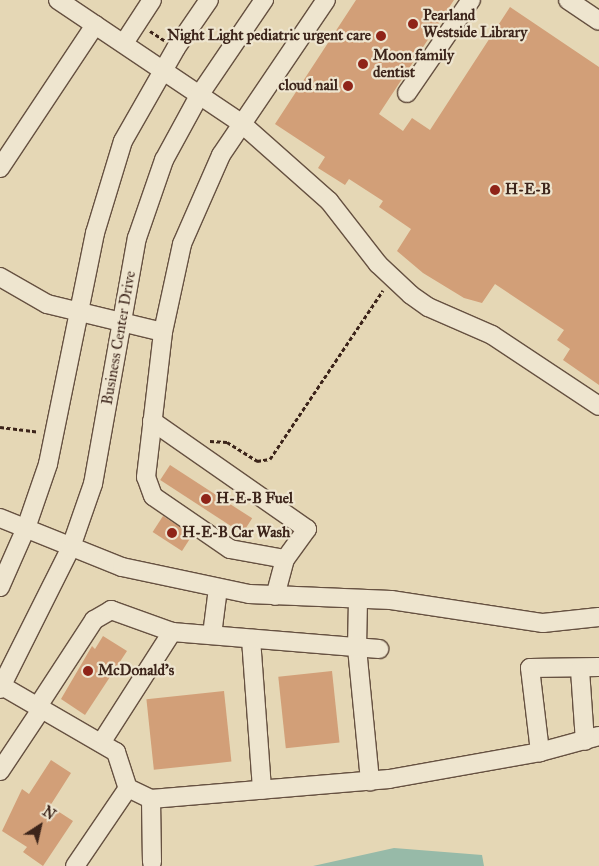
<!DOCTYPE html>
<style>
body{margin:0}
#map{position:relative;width:599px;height:866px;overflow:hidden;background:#e5d7b5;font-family:"IM FELL Great Primer",serif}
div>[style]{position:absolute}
.water>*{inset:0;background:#97baa8}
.building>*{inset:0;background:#d29f78;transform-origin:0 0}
.path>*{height:3px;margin-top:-1.5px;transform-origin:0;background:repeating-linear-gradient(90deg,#3c241a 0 4px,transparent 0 6.5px)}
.roads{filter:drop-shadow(1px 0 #665141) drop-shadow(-1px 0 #665141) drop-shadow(0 1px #665141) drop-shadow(0 -1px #665141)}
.minor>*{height:18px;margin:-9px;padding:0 9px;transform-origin:9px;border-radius:9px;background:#eee5cf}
.dots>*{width:14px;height:14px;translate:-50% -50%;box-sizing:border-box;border:2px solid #eee5cf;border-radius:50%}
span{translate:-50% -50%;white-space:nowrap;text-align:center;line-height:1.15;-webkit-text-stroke:4.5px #eee5cf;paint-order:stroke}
.poi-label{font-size:15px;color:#3c241a;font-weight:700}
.left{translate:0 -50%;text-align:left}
.right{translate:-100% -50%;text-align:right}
.street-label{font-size:15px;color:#3c241a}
.north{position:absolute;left:15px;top:801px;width:50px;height:50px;-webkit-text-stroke:4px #eee5cf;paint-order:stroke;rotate:35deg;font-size:14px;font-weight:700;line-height:20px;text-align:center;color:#3c241a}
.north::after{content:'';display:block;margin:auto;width:18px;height:22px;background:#3c241a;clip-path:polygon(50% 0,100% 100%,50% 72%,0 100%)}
</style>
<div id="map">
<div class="water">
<i style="clip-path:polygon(394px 848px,482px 855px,484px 866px,313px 866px)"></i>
</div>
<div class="building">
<i style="clip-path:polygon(356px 0,454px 0,379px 114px,403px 131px,412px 118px,430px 130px,510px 7px,599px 67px,599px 385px,563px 360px,570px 349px,557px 340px,564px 330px,495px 284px,482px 303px,464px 298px,423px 273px,397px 251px,411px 229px,379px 207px,383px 201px,349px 179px,345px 185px,318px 168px,325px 157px,275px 124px)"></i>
<i style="left:170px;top:465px;width:98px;height:18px;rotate:33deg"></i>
<i style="left:163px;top:516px;width:35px;height:19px;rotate:33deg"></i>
<i style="clip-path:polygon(103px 636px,127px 651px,85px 715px,61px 699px,92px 646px,95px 649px)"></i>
<i style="left:332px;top:671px;width:72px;height:54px;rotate:84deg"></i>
<i style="left:224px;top:691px;width:71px;height:78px;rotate:84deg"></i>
<i style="clip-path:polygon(51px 760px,71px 773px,50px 806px,73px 821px,43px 866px,23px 852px,27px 847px,2px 831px,22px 789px,29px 794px)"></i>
</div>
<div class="path">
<i style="left:150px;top:31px;width:17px;rotate:33deg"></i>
<i style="left:0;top:427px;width:39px;rotate:7deg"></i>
<i style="left:210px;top:441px;width:17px;rotate:3deg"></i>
<i style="left:227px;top:442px;width:36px;rotate:32deg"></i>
<i style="left:257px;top:461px;width:13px;rotate:-9deg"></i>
<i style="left:270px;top:459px;width:203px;rotate:-56.2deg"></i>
</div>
<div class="roads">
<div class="minor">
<i style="left:58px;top:0;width:220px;rotate:33.9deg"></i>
<i style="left:241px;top:123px;width:118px;rotate:41.6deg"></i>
<i style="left:329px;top:201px;width:80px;rotate:52.1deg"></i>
<i style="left:378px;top:264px;width:45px;rotate:43.2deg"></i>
<i style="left:411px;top:295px;width:21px;rotate:35deg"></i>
<i style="left:428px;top:307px;width:70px;rotate:23.6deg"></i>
<i style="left:492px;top:335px;width:128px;rotate:33.6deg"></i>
<i style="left:568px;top:0;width:37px;rotate:34deg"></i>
<i style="left:124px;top:43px;width:51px;rotate:-56.9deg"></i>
<i style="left:407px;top:93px;width:113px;rotate:-55.5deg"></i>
<i style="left:0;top:168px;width:172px;rotate:-56.4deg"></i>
<i style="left:0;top:277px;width:54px;rotate:29.9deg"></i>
<i style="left:47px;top:304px;width:119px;rotate:13.6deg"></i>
<i style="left:152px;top:421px;width:189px;rotate:34.9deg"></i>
<i style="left:307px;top:529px;width:37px;rotate:126deg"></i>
<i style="left:285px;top:559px;width:38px;rotate:105deg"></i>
<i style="left:0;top:518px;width:131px;rotate:21.9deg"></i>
<i style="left:122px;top:567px;width:130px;rotate:12deg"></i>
<i style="left:249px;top:594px;width:142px;rotate:2.4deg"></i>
<i style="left:391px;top:600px;width:154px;rotate:8.6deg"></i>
<i style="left:543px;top:623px;width:56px;rotate:-6.1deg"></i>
<i style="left:285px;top:559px;width:56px;rotate:-169.7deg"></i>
<i style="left:230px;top:549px;width:93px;rotate:-145.5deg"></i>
<i style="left:153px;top:496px;width:20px;rotate:-110deg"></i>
<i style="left:146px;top:477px;width:146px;rotate:-83.3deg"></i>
<i style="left:163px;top:332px;width:90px;rotate:-77.8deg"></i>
<i style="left:182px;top:244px;width:97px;rotate:-66.3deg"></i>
<i style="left:221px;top:155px;width:187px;rotate:-55.9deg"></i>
<i style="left:0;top:587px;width:64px;rotate:-66.2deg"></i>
<i style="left:26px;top:528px;width:68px;rotate:-71deg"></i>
<i style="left:48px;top:464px;width:236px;rotate:-78.5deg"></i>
<i style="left:95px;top:233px;width:96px;rotate:-73.1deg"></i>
<i style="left:123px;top:141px;width:107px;rotate:-60.3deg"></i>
<i style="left:176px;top:48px;width:58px;rotate:-55.5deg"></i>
<i style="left:358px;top:600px;width:48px;rotate:91.2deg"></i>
<i style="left:357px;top:648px;width:134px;rotate:84.4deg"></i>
<i style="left:212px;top:635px;width:47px;rotate:-82.7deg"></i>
<i style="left:251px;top:639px;width:151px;rotate:85.8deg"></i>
<i style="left:599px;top:667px;width:69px;rotate:179.2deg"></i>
<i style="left:530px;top:668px;width:85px;rotate:83.2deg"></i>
<i style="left:540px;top:752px;width:61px;rotate:-15.2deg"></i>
<i style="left:580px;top:670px;width:71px;rotate:86deg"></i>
<i style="left:2px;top:686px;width:132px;rotate:30.1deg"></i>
<i style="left:116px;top:752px;width:38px;rotate:72deg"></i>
<i style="left:128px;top:788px;width:25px;rotate:26deg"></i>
<i style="left:151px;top:799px;width:239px;rotate:-4.8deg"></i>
<i style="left:389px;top:779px;width:153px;rotate:-10.1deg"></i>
<i style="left:0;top:689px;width:159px;rotate:-63.4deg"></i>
<i style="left:71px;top:547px;width:67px;rotate:-70.8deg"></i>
<i style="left:93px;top:484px;width:250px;rotate:-79.9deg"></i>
<i style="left:137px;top:238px;width:83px;rotate:-70.9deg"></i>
<i style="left:164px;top:160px;width:75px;rotate:-61.4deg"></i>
<i style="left:200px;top:94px;width:114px;rotate:-55.8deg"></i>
<i style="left:38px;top:706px;width:103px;rotate:-56.9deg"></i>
<i style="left:94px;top:620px;width:20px;rotate:-30deg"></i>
<i style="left:111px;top:610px;width:65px;rotate:19.8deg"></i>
<i style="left:172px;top:632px;width:208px;rotate:4.7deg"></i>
<i style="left:101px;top:743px;width:132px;rotate:-57.4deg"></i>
<i style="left:0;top:771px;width:76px;rotate:-56.3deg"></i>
<i style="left:151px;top:799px;width:63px;rotate:89.1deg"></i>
<i style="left:75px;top:866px;width:94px;rotate:-55.8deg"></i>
</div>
</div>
<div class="dots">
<i style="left:413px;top:24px;background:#8f2418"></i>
<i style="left:381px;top:36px;background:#8f2418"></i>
<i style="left:363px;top:64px;background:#8f2418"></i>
<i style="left:348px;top:86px;background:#8f2418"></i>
<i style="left:495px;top:190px;background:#8f2418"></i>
<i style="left:206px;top:499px;background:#8f2418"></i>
<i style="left:172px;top:533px;background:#8f2418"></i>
<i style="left:88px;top:671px;background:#8f2418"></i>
</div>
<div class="poi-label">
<span class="left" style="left:423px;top:24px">Pearland<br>Westside Library</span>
<span class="right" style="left:371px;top:36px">Night Light pediatric urgent care</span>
<span class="left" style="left:373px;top:64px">Moon family<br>dentist</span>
<span class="right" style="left:338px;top:86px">cloud nail</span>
<span class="left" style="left:505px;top:190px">H-E-B</span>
<span class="left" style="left:216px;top:499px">H-E-B Fuel</span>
<span class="left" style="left:182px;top:533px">H-E-B Car Wash</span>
<span class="left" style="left:98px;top:671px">McDonald's</span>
</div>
<div class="street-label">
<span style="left:119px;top:338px;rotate:-80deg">Business Center Drive</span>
</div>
<div class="north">N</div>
</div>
